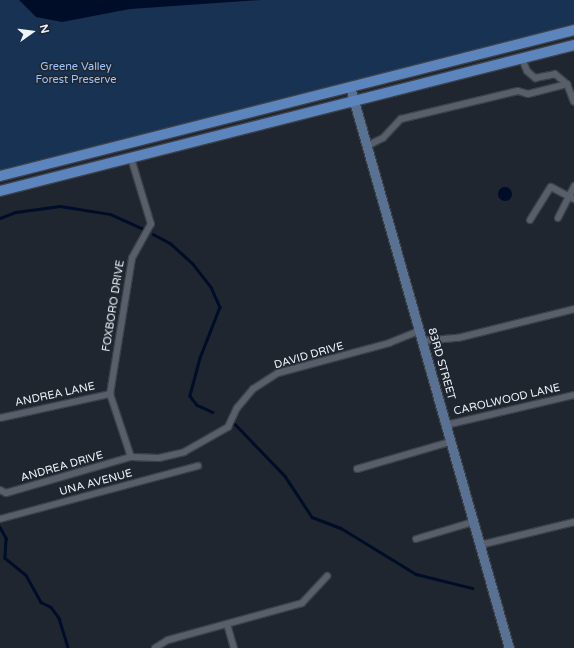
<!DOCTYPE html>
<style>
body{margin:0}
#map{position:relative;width:574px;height:648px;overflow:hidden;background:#1f262f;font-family:"Varela Round",sans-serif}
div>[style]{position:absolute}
.green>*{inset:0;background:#183253}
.water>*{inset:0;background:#000d28}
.round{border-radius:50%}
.stream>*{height:2.5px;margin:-1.25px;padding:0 1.25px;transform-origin:1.25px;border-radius:1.25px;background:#000d28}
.roads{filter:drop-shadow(1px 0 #3c4149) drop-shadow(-1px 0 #3c4149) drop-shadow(0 1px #3c4149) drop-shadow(0 -1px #3c4149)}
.street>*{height:6px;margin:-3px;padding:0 3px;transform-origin:3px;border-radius:3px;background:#575f6a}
.secondary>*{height:9px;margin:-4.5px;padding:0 4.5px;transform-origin:4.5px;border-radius:4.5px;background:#597293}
.primary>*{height:10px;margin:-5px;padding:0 5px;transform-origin:5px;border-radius:5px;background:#5b85bc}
span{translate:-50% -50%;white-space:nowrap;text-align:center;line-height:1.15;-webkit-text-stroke:3px #1f262f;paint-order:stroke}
.park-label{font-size:11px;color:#9ec5fa}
.street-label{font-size:11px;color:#eff4fa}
.north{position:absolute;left:12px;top:12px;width:40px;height:40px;-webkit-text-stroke:3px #1f262f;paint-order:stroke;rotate:76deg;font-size:11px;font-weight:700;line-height:16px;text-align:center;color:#eff4fa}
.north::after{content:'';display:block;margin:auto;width:14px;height:18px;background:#eff4fa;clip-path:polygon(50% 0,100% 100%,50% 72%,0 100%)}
</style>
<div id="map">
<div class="green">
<i style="clip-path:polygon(0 0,574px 0,574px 28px,0 171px)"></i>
</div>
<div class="water">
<i style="clip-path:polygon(19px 0,261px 0,130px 9px,62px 22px,36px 17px)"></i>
<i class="round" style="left:498px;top:187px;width:14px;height:14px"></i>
</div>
<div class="stream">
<i style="left:0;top:218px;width:17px;rotate:-21deg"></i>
<i style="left:16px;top:212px;width:44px;rotate:-7.8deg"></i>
<i style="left:60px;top:206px;width:51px;rotate:9.1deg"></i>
<i style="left:110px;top:214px;width:39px;rotate:24deg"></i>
<i style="left:153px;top:234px;width:19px;rotate:28deg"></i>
<i style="left:170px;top:243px;width:31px;rotate:42deg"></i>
<i style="left:193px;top:264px;width:29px;rotate:52deg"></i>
<i style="left:211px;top:287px;width:22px;rotate:66deg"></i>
<i style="left:220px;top:307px;width:55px;rotate:111.4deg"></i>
<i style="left:200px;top:358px;width:39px;rotate:105deg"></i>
<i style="left:190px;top:396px;width:11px;rotate:52deg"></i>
<i style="left:197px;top:405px;width:17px;rotate:24deg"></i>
<i style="left:235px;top:424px;width:72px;rotate:46.1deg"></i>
<i style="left:285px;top:476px;width:49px;rotate:56.6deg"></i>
<i style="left:312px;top:517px;width:31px;rotate:21deg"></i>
<i style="left:341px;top:528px;width:88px;rotate:31.5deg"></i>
<i style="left:416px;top:574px;width:58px;rotate:14deg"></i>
<i style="left:0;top:527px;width:13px;rotate:61deg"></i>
<i style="left:6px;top:538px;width:20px;rotate:93deg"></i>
<i style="left:5px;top:558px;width:27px;rotate:39deg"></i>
<i style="left:26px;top:575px;width:31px;rotate:61deg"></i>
<i style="left:41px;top:602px;width:11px;rotate:27deg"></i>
<i style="left:51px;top:607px;width:14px;rotate:54deg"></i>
<i style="left:59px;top:618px;width:31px;rotate:73deg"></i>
</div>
<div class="roads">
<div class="street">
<i style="left:522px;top:59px;width:13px;rotate:67deg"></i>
<i style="left:527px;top:71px;width:11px;rotate:41deg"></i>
<i style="left:535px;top:78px;width:20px;rotate:-11deg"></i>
<i style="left:555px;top:74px;width:16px;rotate:40deg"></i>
<i style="left:567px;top:84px;width:19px;rotate:69deg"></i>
<i style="left:367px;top:146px;width:18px;rotate:-27deg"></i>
<i style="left:383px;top:138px;width:26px;rotate:-47deg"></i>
<i style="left:401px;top:119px;width:120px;rotate:-13.5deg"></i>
<i style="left:518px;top:91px;width:10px;rotate:17deg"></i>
<i style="left:528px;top:94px;width:40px;rotate:-14.4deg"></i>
<i style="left:558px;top:218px;width:36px;rotate:-63deg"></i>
<i style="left:530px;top:220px;width:39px;rotate:-58deg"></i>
<i style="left:551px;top:187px;width:26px;rotate:28deg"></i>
<i style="left:422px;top:341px;width:36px;rotate:-5deg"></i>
<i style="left:458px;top:338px;width:120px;rotate:-14deg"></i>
<i style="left:0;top:418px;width:113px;rotate:-12.3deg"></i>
<i style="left:446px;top:425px;width:131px;rotate:-13.2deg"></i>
<i style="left:131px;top:457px;width:66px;rotate:-108.4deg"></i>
<i style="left:110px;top:394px;width:138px;rotate:-80.8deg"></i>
<i style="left:132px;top:258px;width:39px;rotate:-61deg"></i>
<i style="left:151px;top:224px;width:69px;rotate:-106.9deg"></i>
<i style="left:357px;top:469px;width:97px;rotate:-16.2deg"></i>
<i style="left:0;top:490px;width:7px;rotate:27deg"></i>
<i style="left:6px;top:493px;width:130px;rotate:-16.1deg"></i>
<i style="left:131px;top:457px;width:28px;rotate:2deg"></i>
<i style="left:159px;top:458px;width:26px;rotate:-13deg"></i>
<i style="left:184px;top:452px;width:51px;rotate:-29.6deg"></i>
<i style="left:228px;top:427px;width:21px;rotate:-65deg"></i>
<i style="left:237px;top:408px;width:25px;rotate:-50deg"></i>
<i style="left:253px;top:389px;width:30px;rotate:-33deg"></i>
<i style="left:278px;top:373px;width:115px;rotate:-15.1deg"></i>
<i style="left:389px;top:343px;width:32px;rotate:-22deg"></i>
<i style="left:0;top:519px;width:205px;rotate:-15deg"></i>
<i style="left:416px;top:539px;width:59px;rotate:-16.6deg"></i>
<i style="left:480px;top:545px;width:97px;rotate:-13.7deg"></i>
<i style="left:227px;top:624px;width:25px;rotate:74deg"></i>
<i style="left:155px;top:648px;width:15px;rotate:-32deg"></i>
<i style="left:168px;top:640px;width:139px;rotate:-15.4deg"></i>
<i style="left:302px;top:603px;width:37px;rotate:-47deg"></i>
</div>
<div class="secondary">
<i style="left:350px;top:87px;width:583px;rotate:74.18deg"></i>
</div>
<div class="primary">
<i style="left:0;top:176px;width:592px;rotate:-14.27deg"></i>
<i style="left:0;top:191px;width:592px;rotate:-14.27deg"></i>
</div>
</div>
<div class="park-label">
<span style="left:76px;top:74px">Greene Valley<br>Forest Preserve</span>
</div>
<div class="street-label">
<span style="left:114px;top:306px;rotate:-81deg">FOXBORO DRIVE</span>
<span style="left:309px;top:356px;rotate:-16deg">DAVID DRIVE</span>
<span style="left:441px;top:364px;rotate:74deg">83RD STREET</span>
<span style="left:55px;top:395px;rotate:-12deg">ANDREA LANE</span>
<span style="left:507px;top:400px;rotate:-13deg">CAROLWOOD LANE</span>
<span style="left:62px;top:467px;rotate:-16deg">ANDREA DRIVE</span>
<span style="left:96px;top:483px;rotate:-15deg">UNA AVENUE</span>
</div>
<div class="north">N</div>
</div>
